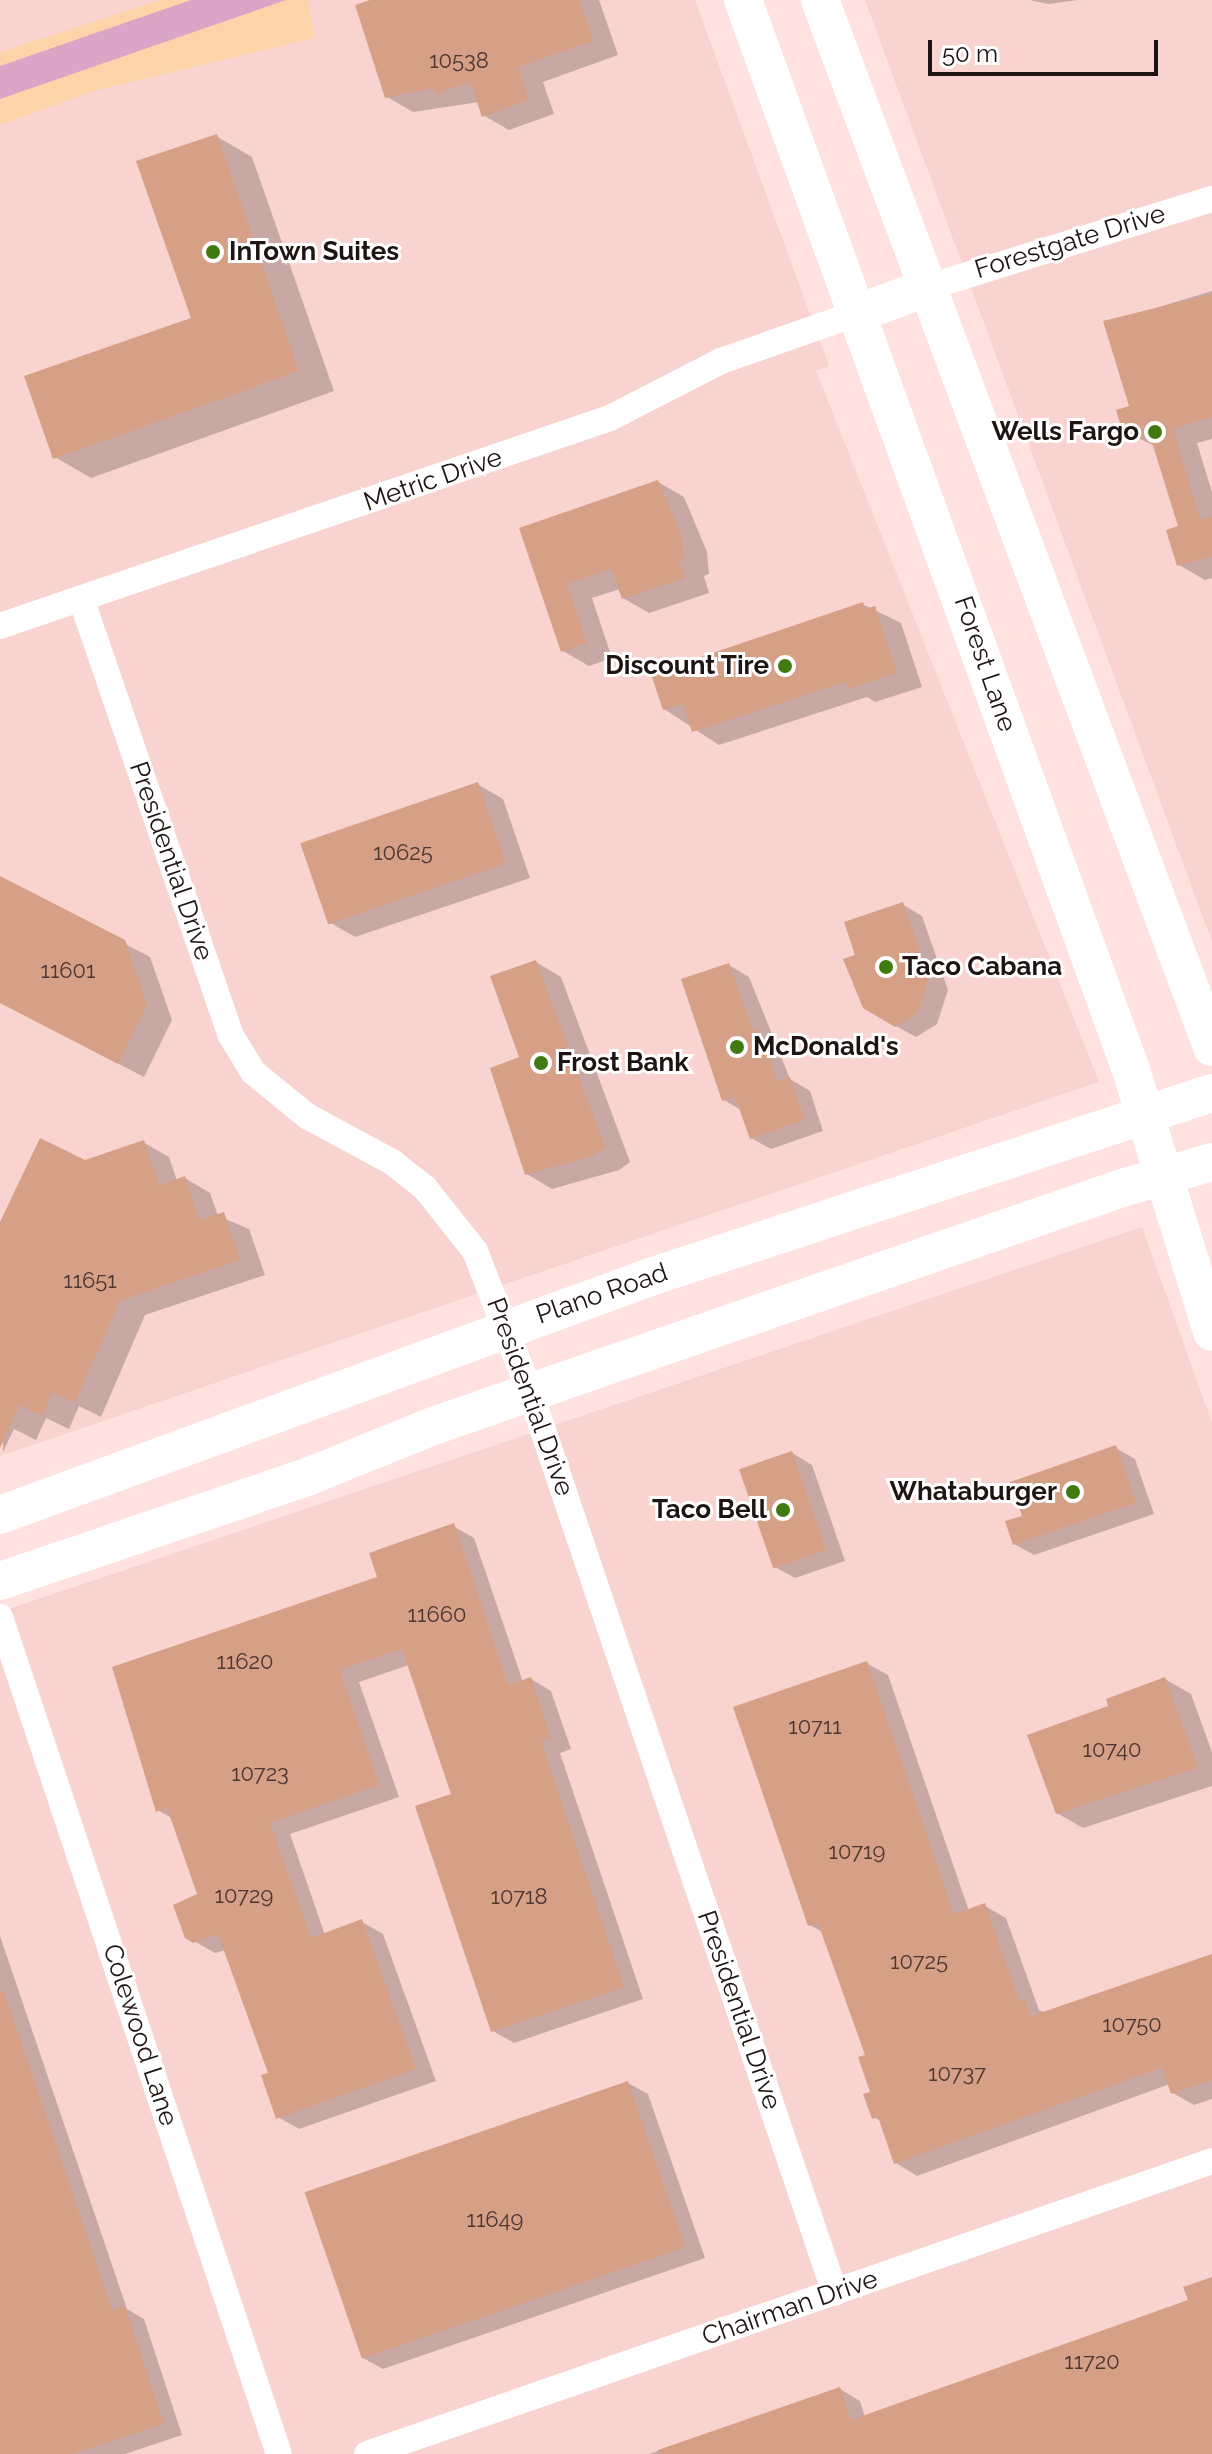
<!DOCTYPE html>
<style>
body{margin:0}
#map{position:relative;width:1212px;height:2454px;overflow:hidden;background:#ffe1df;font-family:Raleway,sans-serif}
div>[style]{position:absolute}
.built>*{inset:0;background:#f9d3cf}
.green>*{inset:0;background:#fcd4aa}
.water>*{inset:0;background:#d9a6c7}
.shadow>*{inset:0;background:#0003}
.building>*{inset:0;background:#d6a087;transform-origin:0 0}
.minor>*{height:26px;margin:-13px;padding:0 13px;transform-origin:13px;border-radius:13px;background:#fff}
.secondary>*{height:38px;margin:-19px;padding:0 19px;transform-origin:19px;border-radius:19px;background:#fff}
.dots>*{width:22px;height:22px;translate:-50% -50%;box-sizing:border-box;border:4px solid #fff;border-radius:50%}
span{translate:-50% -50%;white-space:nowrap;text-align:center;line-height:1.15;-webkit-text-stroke:6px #fff;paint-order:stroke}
.number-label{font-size:22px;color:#4c3730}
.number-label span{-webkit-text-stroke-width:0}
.street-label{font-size:26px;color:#1e1413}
.poi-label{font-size:26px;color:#1e1413;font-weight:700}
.left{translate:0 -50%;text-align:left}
.right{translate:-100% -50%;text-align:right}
.scale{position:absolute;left:928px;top:40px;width:230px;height:36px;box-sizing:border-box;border:4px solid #1e1413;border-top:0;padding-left:10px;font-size:24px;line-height:28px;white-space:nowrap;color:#1e1413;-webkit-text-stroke:6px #fff;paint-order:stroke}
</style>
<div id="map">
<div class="built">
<i style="clip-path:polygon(0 0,695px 0,829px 366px,816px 371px,1099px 1082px,0 1456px)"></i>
<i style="clip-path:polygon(865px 0,1212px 0,1212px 942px,977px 304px)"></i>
<i style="clip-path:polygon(1142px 1227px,1212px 1423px,1212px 2454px,0 2454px,0 1612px)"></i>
</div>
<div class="green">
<i style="clip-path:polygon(160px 0,308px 0,314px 38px,94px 91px,0 125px,0 52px)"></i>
</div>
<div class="water">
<i style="clip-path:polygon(191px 0,286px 0,0 99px,0 66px)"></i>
</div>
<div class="shadow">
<i style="clip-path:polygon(376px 0,599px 0,618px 55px,543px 82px,554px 114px,509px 130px,483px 115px,479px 102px,413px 112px,387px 97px)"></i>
<i style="clip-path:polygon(1030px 0,1078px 0,1048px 4px)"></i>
<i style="clip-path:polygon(216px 136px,252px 157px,334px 391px,91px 478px,55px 457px,194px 320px)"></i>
<i style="clip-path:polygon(1212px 291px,1212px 439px,1197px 443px,1212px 492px,1212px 578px,1205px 580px,1179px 565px,1180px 527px,1155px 446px,1125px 432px,1132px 408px,1106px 323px)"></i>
<i style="clip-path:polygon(658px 482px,684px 497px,707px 552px,709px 574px,704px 576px,709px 593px,649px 613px,623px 598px,620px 589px,592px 598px,612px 658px,589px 666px,563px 651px,521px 529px)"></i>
<i style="clip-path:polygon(862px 604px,901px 623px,922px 687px,875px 702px,867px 697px,719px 745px,664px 709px)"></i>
<i style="clip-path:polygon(477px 784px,503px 799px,530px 878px,355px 937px,329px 922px)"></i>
<i style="clip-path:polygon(0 878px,150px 957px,172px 1020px,144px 1077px,0 1002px)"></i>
<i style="clip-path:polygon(902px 904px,922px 916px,948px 990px,937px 1024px,916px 1037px,896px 1026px,858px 956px)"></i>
<i style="clip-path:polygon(536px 962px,561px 977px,630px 1162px,619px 1170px,552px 1189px,527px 1174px,522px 1059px)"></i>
<i style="clip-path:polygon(729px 965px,749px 977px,790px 1079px,810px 1091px,823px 1131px,771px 1149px,751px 1138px,741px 1110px,724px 1100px)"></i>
<i style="clip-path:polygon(143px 1142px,169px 1157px,177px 1181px,185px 1178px,210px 1193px,218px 1216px,249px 1229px,265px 1275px,145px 1315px,101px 1417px,79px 1406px,69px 1429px,46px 1418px,36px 1440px,14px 1429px,3px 1452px,0 1226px,85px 1162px)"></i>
<i style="clip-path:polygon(1116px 1448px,1135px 1459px,1154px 1514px,1034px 1555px,1014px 1544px,1024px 1517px)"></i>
<i style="clip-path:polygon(792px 1453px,812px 1465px,845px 1561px,795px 1578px,775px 1567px)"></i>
<i style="clip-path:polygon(453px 1526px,474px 1538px,523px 1682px,531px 1679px,551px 1691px,571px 1749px,560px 1753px,643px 1999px,514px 2043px,493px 2031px,454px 1795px,409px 1665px,359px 1682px,399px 1797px,290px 1834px,325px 1935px,362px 1922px,383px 1934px,436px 2081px,299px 2129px,278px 2117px,271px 2074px,226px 1950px,215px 1953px,187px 1937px,199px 1895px,173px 1819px,158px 1810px,380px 1578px)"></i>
<i style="clip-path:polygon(866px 1663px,888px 1675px,969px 1911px,985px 1906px,1006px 1918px,1039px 2010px,1045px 2013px,1212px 1956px,1212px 2099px,1194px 2105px,1173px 2093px,1170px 2084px,917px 2176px,896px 2163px,882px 2122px,874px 2117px,867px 2056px,824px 1933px,810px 1925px)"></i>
<i style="clip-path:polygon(1165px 1679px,1191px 1694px,1212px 1752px,1212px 1786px,1083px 1828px,1057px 1813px,1111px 1707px)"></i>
<i style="clip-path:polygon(0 1936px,127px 2309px,144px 2319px,182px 2435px,125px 2454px,0 2454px)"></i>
<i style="clip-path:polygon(628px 2083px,648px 2094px,705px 2258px,383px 2369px,363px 2358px)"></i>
<i style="clip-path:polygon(1212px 2279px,1212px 2454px,649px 2454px,840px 2389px,860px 2401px,865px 2417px,1190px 2302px)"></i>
</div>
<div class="building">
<i style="clip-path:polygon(370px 0,579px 0,594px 41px,518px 67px,529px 100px,482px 117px,470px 82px,436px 94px,433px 88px,385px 98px,355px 5px)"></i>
<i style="clip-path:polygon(217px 134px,299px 371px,53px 459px,24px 376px,191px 318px,136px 161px)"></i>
<i style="clip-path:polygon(1212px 294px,1212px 417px,1173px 429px,1200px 519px,1212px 516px,1212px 556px,1177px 566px,1166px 530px,1178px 526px,1150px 436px,1139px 439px,1136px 430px,1123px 434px,1116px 410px,1129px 406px,1103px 321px)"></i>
<i style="clip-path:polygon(658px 480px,682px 536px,684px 560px,679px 561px,685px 578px,622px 599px,611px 569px,567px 584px,587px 643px,561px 652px,519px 528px)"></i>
<i style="clip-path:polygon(863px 602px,865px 609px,875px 606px,897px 673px,848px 689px,845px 682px,692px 732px,683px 704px,663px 710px,651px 674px)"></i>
<i style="left:478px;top:782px;width:86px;height:188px;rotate:71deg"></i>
<i style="clip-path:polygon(0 876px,125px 940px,147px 1004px,118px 1064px,0 1003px)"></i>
<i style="clip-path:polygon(903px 902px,929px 978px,918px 1013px,895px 1027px,863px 1008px,843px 959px,855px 955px,844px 922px)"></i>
<i style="clip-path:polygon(536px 960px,605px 1147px,593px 1156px,525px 1175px,490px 1068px,519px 1057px,490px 976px)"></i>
<i style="clip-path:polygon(729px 963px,753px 1031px,759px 1029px,777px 1082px,790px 1077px,805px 1120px,750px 1139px,735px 1097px,722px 1101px,681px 979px)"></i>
<i style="clip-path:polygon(40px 1138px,85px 1160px,144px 1140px,159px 1185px,185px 1176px,199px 1220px,224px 1212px,240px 1260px,120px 1301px,75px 1403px,53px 1393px,42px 1416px,19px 1405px,0 1448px,0 1222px)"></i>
<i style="clip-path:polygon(1116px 1445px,1136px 1503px,1013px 1545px,1005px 1521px,1022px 1516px,1010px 1482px)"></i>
<i style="left:792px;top:1451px;width:105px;height:56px;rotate:71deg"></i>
<i style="clip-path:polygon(454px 1523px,508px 1685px,531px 1677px,551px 1738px,541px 1741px,624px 1987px,491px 2032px,415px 1806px,451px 1794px,402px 1649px,340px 1670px,379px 1785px,270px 1823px,311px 1938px,362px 1919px,416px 2069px,276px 2119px,261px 2075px,268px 2073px,218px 1934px,193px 1943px,185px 1938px,173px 1905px,197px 1894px,167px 1808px,156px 1812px,112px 1667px,377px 1577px,369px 1553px)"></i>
<i style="clip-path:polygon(867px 1661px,954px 1914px,985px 1903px,1019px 2001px,1025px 2000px,1031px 2016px,1212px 1954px,1212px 2080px,1171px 2094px,1162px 2068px,894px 2164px,878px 2117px,872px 2119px,863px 2094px,870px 2092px,858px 2057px,865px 2055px,818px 1923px,808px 1926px,733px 1707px)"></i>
<i style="clip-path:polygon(1165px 1677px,1198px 1768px,1056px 1814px,1027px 1735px,1108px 1706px,1106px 1699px)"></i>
<i style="clip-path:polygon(4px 1991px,112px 2310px,125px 2306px,164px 2424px,73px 2454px,0 2454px,0 1992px)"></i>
<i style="left:628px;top:2081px;width:176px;height:342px;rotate:71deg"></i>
<i style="clip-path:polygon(1212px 2277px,1212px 2454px,659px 2454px,658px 2450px,840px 2387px,851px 2420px,1188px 2300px,1183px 2287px)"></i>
</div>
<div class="minor">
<i style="left:929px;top:287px;width:296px;rotate:-17.3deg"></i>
<i style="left:82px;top:601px;width:458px;rotate:71.1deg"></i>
<i style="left:230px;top:1034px;width:44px;rotate:58.8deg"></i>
<i style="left:253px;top:1072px;width:70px;rotate:39.2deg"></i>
<i style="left:307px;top:1116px;width:97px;rotate:28.4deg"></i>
<i style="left:392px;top:1162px;width:42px;rotate:38.2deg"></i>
<i style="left:425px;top:1188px;width:80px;rotate:51.6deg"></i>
<i style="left:475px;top:1251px;width:151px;rotate:68.7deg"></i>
<i style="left:530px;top:1392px;width:951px;rotate:71.3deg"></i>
<i style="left:0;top:626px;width:644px;rotate:-18.83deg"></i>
<i style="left:610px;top:418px;width:125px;rotate:-27.2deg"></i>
<i style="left:721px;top:361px;width:145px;rotate:-19.3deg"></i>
<i style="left:0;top:1617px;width:882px;rotate:71.57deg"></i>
<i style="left:367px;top:2454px;width:894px;rotate:-19.12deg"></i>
</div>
<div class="secondary">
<i style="left:743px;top:0;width:1138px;rotate:70.07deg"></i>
<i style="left:1131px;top:1070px;width:274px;rotate:72.8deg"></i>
<i style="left:820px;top:0;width:1118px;rotate:69.47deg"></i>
<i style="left:858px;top:313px;width:76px;rotate:-20.1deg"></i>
<i style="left:0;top:1515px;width:695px;rotate:-20.1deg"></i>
<i style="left:653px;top:1276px;width:588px;rotate:-18.13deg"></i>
<i style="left:0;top:1581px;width:324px;rotate:-18.7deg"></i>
<i style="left:307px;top:1477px;width:139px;rotate:-22deg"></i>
<i style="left:436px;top:1425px;width:726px;rotate:-19.06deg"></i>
<i style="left:1122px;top:1188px;width:94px;rotate:-16.1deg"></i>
</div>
<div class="dots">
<i style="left:213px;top:252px;background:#417a11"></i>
<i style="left:1155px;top:432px;background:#417a11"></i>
<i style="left:785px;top:666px;background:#417a11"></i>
<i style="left:886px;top:967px;background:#417a11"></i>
<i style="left:737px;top:1047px;background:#417a11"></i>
<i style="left:541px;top:1063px;background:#417a11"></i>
<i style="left:1073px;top:1492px;background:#417a11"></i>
<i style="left:783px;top:1510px;background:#417a11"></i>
</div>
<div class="number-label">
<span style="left:459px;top:61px">10538</span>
<span style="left:403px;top:853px">10625</span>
<span style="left:68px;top:971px">11601</span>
<span style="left:90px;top:1281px">11651</span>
<span style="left:437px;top:1615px">11660</span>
<span style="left:245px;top:1662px">11620</span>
<span style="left:815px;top:1727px">10711</span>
<span style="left:1112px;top:1750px">10740</span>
<span style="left:260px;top:1774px">10723</span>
<span style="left:857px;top:1852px">10719</span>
<span style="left:244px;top:1896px">10729</span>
<span style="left:519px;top:1897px">10718</span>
<span style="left:919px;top:1962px">10725</span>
<span style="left:1132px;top:2025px">10750</span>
<span style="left:957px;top:2074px">10737</span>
<span style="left:495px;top:2220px">11649</span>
<span style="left:1092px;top:2362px">11720</span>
</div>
<div class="street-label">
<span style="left:1070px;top:242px;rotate:-17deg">Forestgate Drive</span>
<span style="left:433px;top:480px;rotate:-19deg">Metric Drive</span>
<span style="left:985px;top:664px;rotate:71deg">Forest Lane</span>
<span style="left:171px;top:861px;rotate:71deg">Presidential Drive</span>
<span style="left:602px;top:1294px;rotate:-19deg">Plano Road</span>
<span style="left:530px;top:1397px;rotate:70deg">Presidential Drive</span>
<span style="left:739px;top:2010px;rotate:71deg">Presidential Drive</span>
<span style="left:140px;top:2035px;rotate:72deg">Colewood Lane</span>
<span style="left:790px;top:2308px;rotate:-19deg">Chairman Drive</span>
</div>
<div class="poi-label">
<span class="left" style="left:229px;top:252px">InTown Suites</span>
<span class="right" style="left:1139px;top:432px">Wells Fargo</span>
<span class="right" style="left:769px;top:666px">Discount Tire</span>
<span class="left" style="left:902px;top:967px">Taco Cabana</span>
<span class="left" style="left:753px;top:1047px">McDonald's</span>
<span class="left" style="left:557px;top:1063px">Frost Bank</span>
<span class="right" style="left:1057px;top:1492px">Whataburger</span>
<span class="right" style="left:767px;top:1510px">Taco Bell</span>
</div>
<div class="scale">50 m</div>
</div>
